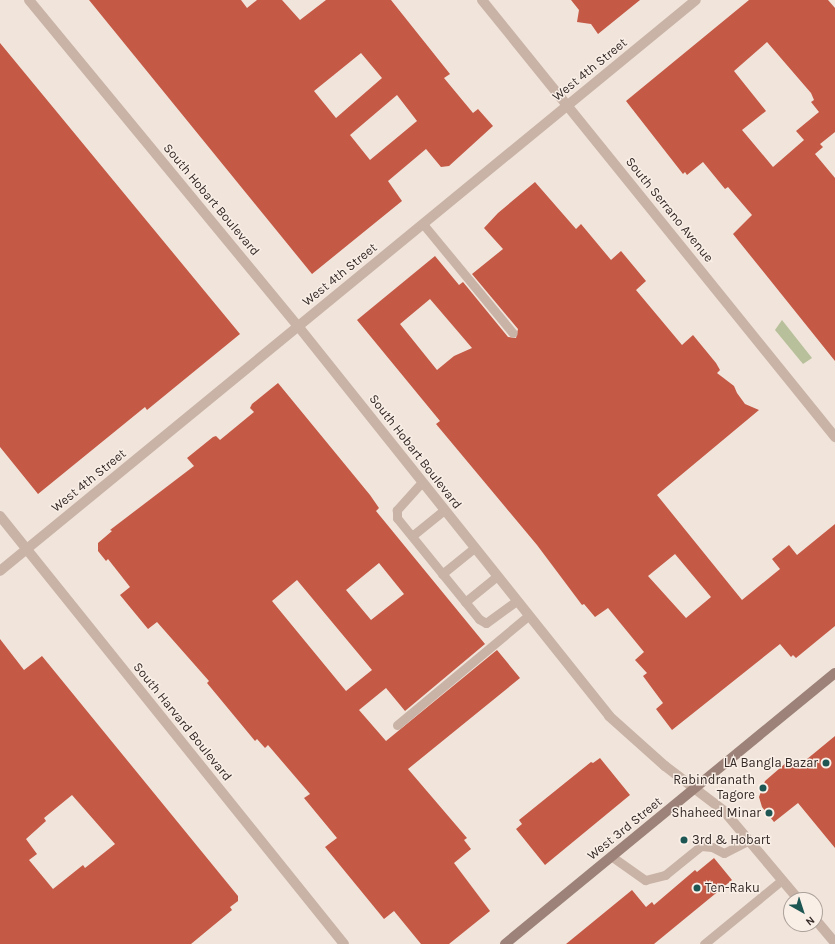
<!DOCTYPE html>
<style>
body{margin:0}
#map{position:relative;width:835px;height:944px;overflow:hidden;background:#f1e4da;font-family:Karla,sans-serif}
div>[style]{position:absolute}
.green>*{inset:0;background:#b7c09b}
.building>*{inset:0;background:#c45946}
.service>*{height:9px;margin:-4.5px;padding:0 4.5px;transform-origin:4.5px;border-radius:4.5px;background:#c9b3a7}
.minor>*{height:10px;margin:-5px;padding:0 5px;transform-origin:5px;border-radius:5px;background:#c9b3a7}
.tertiary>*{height:10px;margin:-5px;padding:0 5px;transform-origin:5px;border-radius:5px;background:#c9b3a7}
.secondary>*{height:10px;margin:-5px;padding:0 5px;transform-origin:5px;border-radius:5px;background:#9c8278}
.dots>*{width:11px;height:11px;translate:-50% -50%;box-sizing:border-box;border:2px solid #f9efe7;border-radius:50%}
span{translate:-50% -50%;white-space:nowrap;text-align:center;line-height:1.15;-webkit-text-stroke:3px #f9efe7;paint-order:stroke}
.street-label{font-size:13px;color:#352a27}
.poi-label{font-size:13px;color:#352a27}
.right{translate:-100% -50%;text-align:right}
.left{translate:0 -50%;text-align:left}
.north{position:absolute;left:783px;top:892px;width:40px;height:40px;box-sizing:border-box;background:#f9efe7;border:1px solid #aba09a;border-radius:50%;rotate:141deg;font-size:11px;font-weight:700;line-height:16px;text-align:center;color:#352a27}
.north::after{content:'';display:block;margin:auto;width:14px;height:18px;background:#1e5654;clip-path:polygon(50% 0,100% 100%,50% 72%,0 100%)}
</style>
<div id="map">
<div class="green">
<i style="clip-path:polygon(782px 320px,812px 358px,803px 364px,775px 330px)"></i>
</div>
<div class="building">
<i style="clip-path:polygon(evenodd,89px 0,241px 0,247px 8px,257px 0,282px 0,300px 20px,326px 0,391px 0,450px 74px,444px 78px,473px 113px,478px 109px,493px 126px,449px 166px,441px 167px,426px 149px,388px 181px,402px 201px,312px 274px,89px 0,361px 53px,382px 78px,336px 118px,314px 91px,361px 53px,89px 0,397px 95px,417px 121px,370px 160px,350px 135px,397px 95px)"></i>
<i style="clip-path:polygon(571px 0,640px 0,598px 34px,591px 24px,577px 22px,579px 10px)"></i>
<i style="clip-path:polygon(evenodd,749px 0,828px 0,835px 8px,835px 132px,820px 144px,823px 147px,815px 154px,835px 178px,835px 361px,733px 234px,752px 215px,728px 187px,725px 189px,703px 162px,687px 175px,685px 172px,683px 174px,626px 101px,749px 0,767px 42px,811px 93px,814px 100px,811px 102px,819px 112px,796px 131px,804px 140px,773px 167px,742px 130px,766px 111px,734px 71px,767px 42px)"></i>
<i style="clip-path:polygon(0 43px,240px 334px,147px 410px,145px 407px,38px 494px,0 447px)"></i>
<i style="clip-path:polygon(evenodd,535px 182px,576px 229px,581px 224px,611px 260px,621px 251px,646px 281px,636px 290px,682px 345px,693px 335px,716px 363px,720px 370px,717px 373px,734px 386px,737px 393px,745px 404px,759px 410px,657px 495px,742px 600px,780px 569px,772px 559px,789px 545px,797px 555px,835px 524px,835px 626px,796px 658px,793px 655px,791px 657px,780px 644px,672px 730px,656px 709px,663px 703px,643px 676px,647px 673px,635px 660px,644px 652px,608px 608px,595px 617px,584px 604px,582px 605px,537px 545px,436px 424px,440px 421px,357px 320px,435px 256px,459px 285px,463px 282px,508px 337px,516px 338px,518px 329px,472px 274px,503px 249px,484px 228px,498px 213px,535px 182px,430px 299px,472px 348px,454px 356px,437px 370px,400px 324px,430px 299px,535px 182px,675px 554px,711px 597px,686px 618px,648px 576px,675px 554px)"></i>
<i style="clip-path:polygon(evenodd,278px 383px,370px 495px,379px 508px,376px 511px,485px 644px,405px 711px,386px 688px,359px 710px,386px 741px,497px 650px,520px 678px,408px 769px,467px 838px,464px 840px,471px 849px,454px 863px,490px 911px,449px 944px,421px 944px,394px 911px,384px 919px,325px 847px,337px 838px,304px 798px,310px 794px,268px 745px,265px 748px,257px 739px,255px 741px,207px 683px,209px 681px,157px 622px,148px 629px,120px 595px,130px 587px,108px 559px,106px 561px,98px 551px,98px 543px,112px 531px,110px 530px,194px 466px,187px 458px,213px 437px,216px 436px,220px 440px,254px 412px,250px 408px,252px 404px,278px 383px,379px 563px,404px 594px,371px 620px,346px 590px,379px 563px,278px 383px,297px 580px,372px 670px,346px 691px,272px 601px,297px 580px)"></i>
<i style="clip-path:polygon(evenodd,0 639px,24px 670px,42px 656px,238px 896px,238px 901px,230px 907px,232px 910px,191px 944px,0 944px,0 639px,72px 795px,115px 844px,85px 868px,83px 865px,53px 889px,29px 860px,37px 854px,26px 839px,46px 821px,44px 818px,72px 795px)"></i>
<i style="clip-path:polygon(835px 736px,835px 848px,798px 803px,774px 822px,762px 807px,759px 797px,765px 781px,787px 762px,801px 764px)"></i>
<i style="clip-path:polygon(600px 758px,630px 795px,545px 865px,516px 829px,522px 824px,519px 820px,591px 762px,593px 763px)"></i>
<i style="clip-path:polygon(714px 858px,732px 880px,654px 944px,566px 944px,632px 890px,646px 907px,652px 902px,654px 905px,695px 870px,697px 872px)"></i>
</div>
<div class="service">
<i style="left:423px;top:224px;width:141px;rotate:50.5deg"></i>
<i style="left:422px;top:482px;width:38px;rotate:132deg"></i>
<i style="left:397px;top:510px;width:8px;rotate:90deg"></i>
<i style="left:397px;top:518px;width:130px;rotate:50.9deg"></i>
<i style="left:479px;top:619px;width:8px;rotate:30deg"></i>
<i style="left:486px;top:623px;width:37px;rotate:-36deg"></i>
<i style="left:412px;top:536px;width:41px;rotate:-39.1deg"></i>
<i style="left:442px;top:574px;width:41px;rotate:-39.1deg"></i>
<i style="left:465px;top:602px;width:41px;rotate:-39.1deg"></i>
<i style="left:397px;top:725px;width:170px;rotate:-39.8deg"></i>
<i style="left:611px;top:856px;width:42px;rotate:35.2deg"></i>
<i style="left:645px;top:880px;width:21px;rotate:-14deg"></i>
<i style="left:665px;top:875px;width:46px;rotate:-38.9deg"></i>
<i style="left:701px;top:846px;width:11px;rotate:5deg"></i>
<i style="left:712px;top:847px;width:13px;rotate:27deg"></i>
<i style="left:724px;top:853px;width:28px;rotate:-27deg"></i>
<i style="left:704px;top:944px;width:101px;rotate:-39.4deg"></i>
</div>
<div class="minor">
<i style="left:29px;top:0;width:423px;rotate:50.5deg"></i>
<i style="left:298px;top:326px;width:499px;rotate:51.4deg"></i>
<i style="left:609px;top:716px;width:75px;rotate:41.8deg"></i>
<i style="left:665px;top:766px;width:74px;rotate:37.3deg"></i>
<i style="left:724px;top:811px;width:116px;rotate:49.9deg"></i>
<i style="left:482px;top:0;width:562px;rotate:51.07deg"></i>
<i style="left:0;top:571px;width:900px;rotate:-39.37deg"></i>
<i style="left:815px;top:919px;width:31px;rotate:50deg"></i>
</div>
<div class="tertiary">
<i style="left:0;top:516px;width:549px;rotate:51.21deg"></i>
</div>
<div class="secondary">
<i style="left:505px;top:944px;width:427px;rotate:-39.4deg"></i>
</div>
<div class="dots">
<i style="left:826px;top:763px;background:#1e5654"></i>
<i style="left:763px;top:788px;background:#1e5654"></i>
<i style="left:769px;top:813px;background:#1e5654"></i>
<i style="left:684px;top:840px;background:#1e5654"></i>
<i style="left:697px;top:888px;background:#1e5654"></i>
</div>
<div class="street-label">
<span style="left:590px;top:70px;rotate:-39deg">West 4th Street</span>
<span style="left:211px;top:200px;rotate:50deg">South Hobart Boulevard</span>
<span style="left:669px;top:210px;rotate:51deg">South Serrano Avenue</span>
<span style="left:340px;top:275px;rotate:-39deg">West 4th Street</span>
<span style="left:415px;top:452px;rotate:52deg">South Hobart Boulevard</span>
<span style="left:89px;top:481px;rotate:-39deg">West 4th Street</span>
<span style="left:182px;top:722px;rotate:51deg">South Harvard Boulevard</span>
<span style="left:625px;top:829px;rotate:-39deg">West 3rd Street</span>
</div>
<div class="poi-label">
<span class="right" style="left:818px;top:763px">LA Bangla Bazar</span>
<span class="right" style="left:755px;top:788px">Rabindranath<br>Tagore</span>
<span class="right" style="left:761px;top:813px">Shaheed Minar</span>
<span class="left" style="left:692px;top:840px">3rd &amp; Hobart</span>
<span class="left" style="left:705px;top:888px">Ten-Raku</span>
</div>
<div class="north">N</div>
</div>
